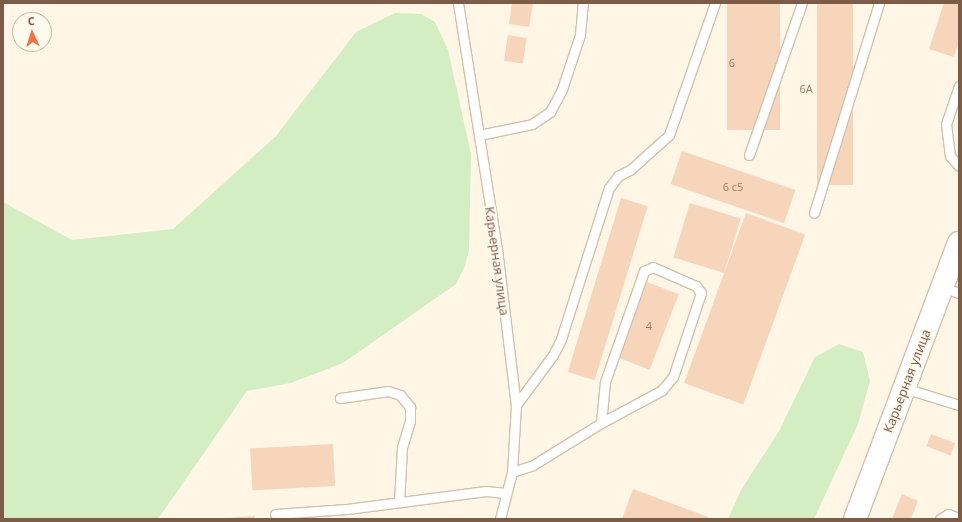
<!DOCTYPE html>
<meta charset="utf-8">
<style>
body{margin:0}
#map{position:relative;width:962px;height:522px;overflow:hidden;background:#fff6e6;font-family:"Open Sans",sans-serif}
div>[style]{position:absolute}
.green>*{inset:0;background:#d2eec2}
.building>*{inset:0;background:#f7d5ba;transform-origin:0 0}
.roads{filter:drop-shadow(1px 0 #d5c0ad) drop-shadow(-1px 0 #d5c0ad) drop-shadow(0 1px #d5c0ad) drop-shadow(0 -1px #d5c0ad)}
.lane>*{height:9px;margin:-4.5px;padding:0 4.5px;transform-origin:4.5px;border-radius:4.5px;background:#fff}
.secondary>*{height:22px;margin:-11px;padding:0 11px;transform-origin:11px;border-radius:11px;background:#fff}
span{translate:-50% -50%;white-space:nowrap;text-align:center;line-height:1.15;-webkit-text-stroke:4px #fff9ee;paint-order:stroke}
.number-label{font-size:11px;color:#9b7a64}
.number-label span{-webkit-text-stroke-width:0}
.street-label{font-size:13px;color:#7c5c47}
.frame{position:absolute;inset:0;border:4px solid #7c5c47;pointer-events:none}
.north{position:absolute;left:12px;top:12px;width:40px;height:40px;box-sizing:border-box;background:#fff9ee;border:1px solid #cbbaab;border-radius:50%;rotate:356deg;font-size:11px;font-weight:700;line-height:16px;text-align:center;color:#7c5c47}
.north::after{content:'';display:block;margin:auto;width:14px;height:18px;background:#f6703e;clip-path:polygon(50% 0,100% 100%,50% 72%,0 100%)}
</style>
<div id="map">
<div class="green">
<i style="clip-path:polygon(395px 13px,421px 14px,435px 22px,448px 50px,471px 154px,469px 250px,465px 266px,456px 284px,343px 363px,291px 383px,247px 391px,158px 519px,3px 519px,3px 202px,72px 240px,173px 229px,276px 136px,356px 32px)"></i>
<i style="clip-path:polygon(839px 344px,863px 352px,870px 381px,858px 424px,814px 519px,728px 519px,741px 490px,779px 431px,815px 357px)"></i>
</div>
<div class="building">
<i style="clip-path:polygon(512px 3px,533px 3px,529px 27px,509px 24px)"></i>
<i style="left:727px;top:3px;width:53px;height:127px"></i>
<i style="left:817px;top:3px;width:36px;height:182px"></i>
<i style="clip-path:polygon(944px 3px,959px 3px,959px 42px,954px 57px,929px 49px)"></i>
<i style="left:508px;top:35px;width:19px;height:26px;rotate:9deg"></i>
<i style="left:682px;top:151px;width:120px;height:35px;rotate:19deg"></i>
<i style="left:621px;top:198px;width:28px;height:182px;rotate:17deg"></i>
<i style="left:690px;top:203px;width:53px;height:57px;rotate:17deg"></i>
<i style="left:746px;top:213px;width:63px;height:181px;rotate:20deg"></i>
<i style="left:647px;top:282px;width:34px;height:81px;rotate:21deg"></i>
<i style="left:931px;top:434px;width:26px;height:13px;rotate:21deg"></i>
<i style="left:333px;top:444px;width:42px;height:83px;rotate:87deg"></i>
<i style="clip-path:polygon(633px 489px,708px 517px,707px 519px,622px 519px)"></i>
<i style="clip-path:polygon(902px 494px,918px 501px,911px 519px,892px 519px)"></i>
<i style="clip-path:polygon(255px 516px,255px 519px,225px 519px,225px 518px)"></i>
</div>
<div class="roads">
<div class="lane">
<i style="left:458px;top:3px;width:249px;rotate:81deg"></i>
<i style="left:497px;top:249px;width:157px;rotate:83.1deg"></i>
<i style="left:516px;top:405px;width:67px;rotate:93.4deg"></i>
<i style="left:512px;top:472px;width:49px;rotate:104.3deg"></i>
<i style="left:959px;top:86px;width:40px;rotate:108.9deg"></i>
<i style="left:946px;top:124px;width:32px;rotate:83deg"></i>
<i style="left:950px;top:156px;width:13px;rotate:48deg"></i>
<i style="left:479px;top:135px;width:54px;rotate:-11.7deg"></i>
<i style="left:532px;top:124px;width:22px;rotate:-34deg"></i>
<i style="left:550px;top:112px;width:26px;rotate:-62deg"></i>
<i style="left:562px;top:89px;width:57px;rotate:-71.6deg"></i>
<i style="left:580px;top:35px;width:32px;rotate:-85deg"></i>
<i style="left:749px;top:155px;width:161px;rotate:-70.8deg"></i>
<i style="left:814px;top:213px;width:220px;rotate:-72.8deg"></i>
<i style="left:943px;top:287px;width:17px;rotate:21deg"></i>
<i style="left:904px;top:388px;width:58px;rotate:17.2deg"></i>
<i style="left:340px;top:398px;width:49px;rotate:-8.3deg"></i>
<i style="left:388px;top:391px;width:13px;rotate:18deg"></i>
<i style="left:400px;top:395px;width:16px;rotate:50deg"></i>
<i style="left:410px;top:407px;width:14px;rotate:90deg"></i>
<i style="left:410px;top:421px;width:27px;rotate:107deg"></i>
<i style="left:402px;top:447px;width:55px;rotate:93.1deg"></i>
<i style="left:516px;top:405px;width:62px;rotate:-53.5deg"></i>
<i style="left:553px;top:355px;width:18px;rotate:-63deg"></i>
<i style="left:561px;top:339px;width:158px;rotate:-72.4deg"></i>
<i style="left:609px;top:188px;width:15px;rotate:-53deg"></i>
<i style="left:618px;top:176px;width:13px;rotate:-27deg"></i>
<i style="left:630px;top:170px;width:52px;rotate:-41.9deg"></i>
<i style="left:669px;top:135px;width:140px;rotate:-70.8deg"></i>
<i style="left:512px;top:472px;width:22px;rotate:-18deg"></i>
<i style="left:533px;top:465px;width:80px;rotate:-31.7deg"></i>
<i style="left:601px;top:423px;width:69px;rotate:-28.4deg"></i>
<i style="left:662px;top:390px;width:17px;rotate:-50deg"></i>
<i style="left:673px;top:377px;width:89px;rotate:-71.6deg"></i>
<i style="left:701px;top:293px;width:9px;rotate:-126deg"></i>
<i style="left:696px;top:286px;width:47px;rotate:-156.2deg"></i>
<i style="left:653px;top:267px;width:10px;rotate:156deg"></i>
<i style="left:644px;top:271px;width:118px;rotate:109.4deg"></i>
<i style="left:605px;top:382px;width:41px;rotate:95.6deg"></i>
<i style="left:275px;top:514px;width:72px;rotate:-4deg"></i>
<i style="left:347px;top:509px;width:140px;rotate:-7.4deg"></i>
<i style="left:486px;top:491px;width:19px;rotate:6deg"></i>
<i style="left:940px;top:519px;width:9px;rotate:-32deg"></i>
<i style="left:948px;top:514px;width:12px;rotate:20deg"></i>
</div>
<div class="secondary">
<i style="left:855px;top:519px;width:295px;rotate:-69.4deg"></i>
</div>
</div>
<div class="number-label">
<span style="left:732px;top:63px">6</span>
<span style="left:806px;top:89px">6А</span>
<span style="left:733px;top:187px">6 с5</span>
<span style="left:649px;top:326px">4</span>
</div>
<div class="street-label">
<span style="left:497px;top:261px;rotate:82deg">Карьерная улица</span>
<span style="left:907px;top:381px;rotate:-69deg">Карьерная улица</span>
</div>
<div class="frame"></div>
<div class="north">С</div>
</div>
